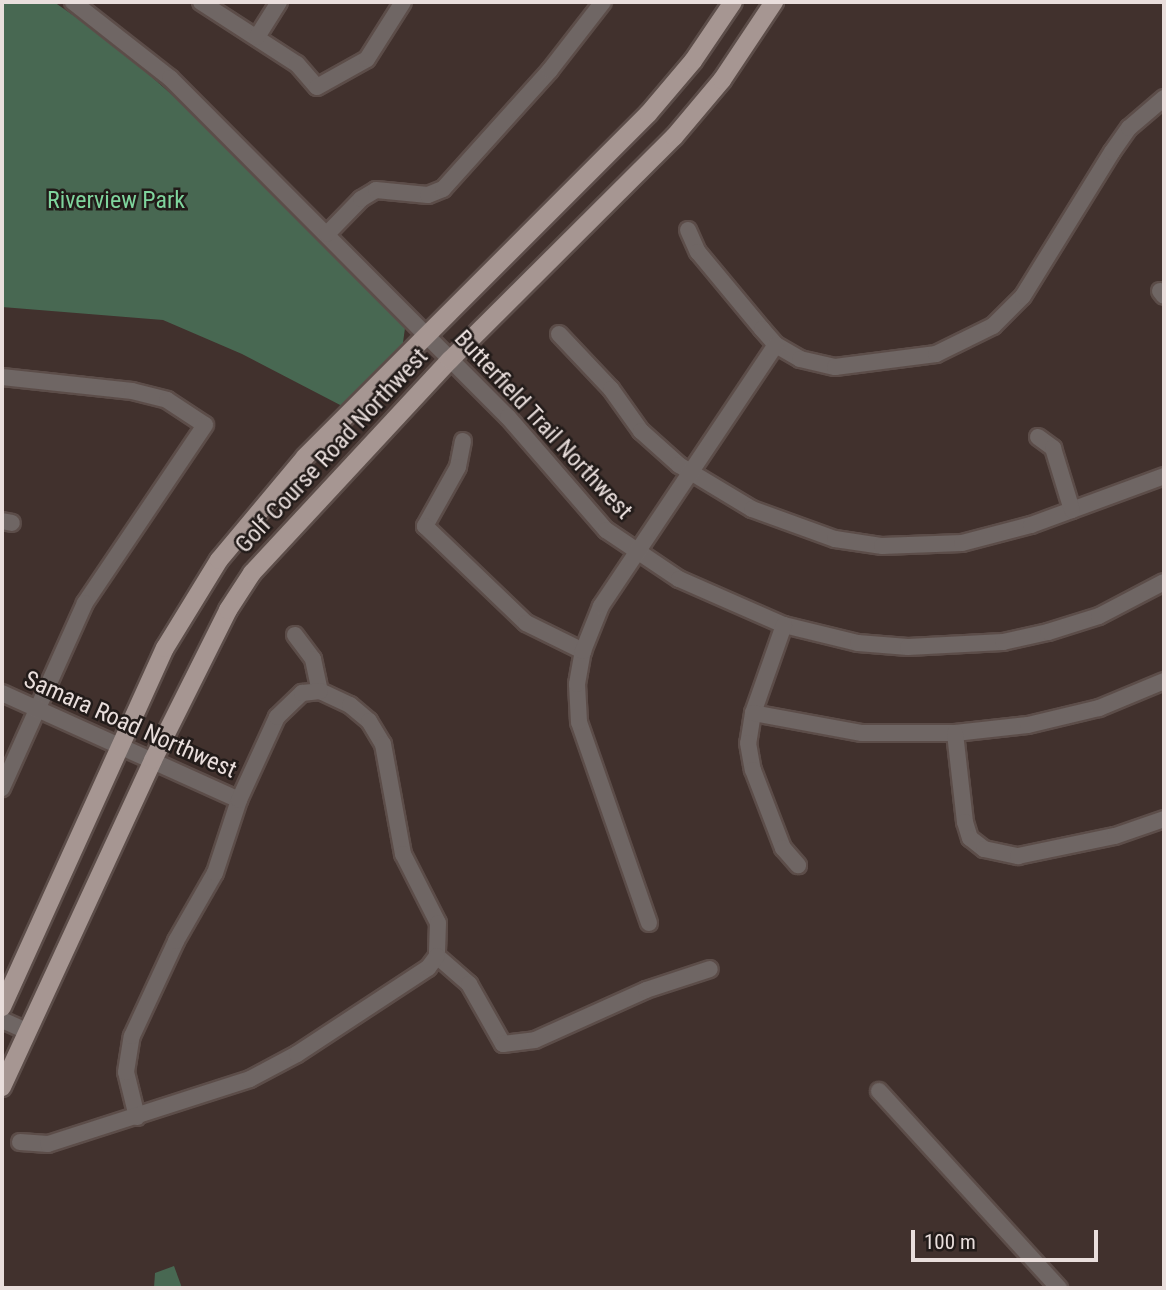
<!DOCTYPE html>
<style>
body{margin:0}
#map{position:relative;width:1166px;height:1290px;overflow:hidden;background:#41312d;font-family:"Roboto Condensed",sans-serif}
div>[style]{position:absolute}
.green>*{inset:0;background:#486852}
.roads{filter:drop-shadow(2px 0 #5c4d49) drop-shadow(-2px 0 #5c4d49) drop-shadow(0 2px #5c4d49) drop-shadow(0 -2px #5c4d49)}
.minor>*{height:16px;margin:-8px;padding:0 8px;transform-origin:8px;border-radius:8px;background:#6f6664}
.major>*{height:18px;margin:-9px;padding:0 9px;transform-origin:9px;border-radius:9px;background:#a69692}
span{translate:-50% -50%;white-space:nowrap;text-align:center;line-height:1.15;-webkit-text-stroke:5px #221b19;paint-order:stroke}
.park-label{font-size:24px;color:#7fd49d}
.street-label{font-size:24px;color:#e9dedc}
.frame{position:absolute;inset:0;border:4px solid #e9dedc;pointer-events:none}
.scale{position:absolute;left:911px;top:1230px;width:187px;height:32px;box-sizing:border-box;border:4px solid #e9dedc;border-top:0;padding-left:9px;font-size:21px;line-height:24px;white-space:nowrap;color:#e9dedc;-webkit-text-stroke:5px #221b19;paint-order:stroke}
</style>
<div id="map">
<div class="green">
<i style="clip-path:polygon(2px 2px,54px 2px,112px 42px,187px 108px,405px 328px,402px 350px,344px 407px,242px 354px,163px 320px,2px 307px)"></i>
<i style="clip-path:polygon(174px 1266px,182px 1288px,154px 1288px,155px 1273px)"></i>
</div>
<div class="roads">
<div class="minor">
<i style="left:73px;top:2px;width:123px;rotate:38.1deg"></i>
<i style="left:170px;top:78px;width:479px;rotate:45.1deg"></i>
<i style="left:508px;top:417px;width:150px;rotate:49.1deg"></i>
<i style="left:606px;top:530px;width:88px;rotate:33.9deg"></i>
<i style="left:679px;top:579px;width:115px;rotate:23.7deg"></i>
<i style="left:784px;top:625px;width:76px;rotate:13.7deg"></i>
<i style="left:858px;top:643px;width:50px;rotate:4.6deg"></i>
<i style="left:908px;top:647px;width:95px;rotate:-3deg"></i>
<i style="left:1003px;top:642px;width:46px;rotate:-12.5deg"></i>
<i style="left:1048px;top:632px;width:53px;rotate:-17.4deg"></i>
<i style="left:1099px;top:616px;width:73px;rotate:-27.6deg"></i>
<i style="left:201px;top:2px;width:114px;rotate:32.9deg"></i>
<i style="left:297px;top:64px;width:30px;rotate:49deg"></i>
<i style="left:317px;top:87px;width:57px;rotate:-29.2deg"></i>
<i style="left:367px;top:59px;width:67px;rotate:-57.7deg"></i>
<i style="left:257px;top:37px;width:41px;rotate:-57.8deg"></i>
<i style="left:688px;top:230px;width:24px;rotate:66deg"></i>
<i style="left:698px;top:252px;width:100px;rotate:50.3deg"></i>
<i style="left:762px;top:329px;width:21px;rotate:49deg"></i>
<i style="left:776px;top:345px;width:28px;rotate:30deg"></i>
<i style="left:800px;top:359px;width:36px;rotate:13deg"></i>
<i style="left:835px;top:367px;width:102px;rotate:-7.3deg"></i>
<i style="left:936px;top:354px;width:64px;rotate:-26.2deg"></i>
<i style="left:993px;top:326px;width:42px;rotate:-45deg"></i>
<i style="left:1023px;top:296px;width:169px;rotate:-58.3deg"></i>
<i style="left:1112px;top:152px;width:29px;rotate:-55deg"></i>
<i style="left:1129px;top:128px;width:46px;rotate:-40.6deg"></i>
<i style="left:327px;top:234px;width:49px;rotate:-45.8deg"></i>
<i style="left:361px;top:199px;width:17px;rotate:-31deg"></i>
<i style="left:376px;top:190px;width:52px;rotate:5.5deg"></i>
<i style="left:428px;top:195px;width:16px;rotate:-22deg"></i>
<i style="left:443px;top:189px;width:160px;rotate:-48deg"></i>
<i style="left:550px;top:70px;width:86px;rotate:-52.1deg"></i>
<i style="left:1160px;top:291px;width:6px;rotate:51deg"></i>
<i style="left:559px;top:334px;width:76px;rotate:46.6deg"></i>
<i style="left:611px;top:389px;width:52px;rotate:54.5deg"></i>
<i style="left:641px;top:431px;width:51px;rotate:41.8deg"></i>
<i style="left:679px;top:465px;width:85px;rotate:31.1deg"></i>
<i style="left:752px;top:509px;width:88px;rotate:19.9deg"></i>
<i style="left:835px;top:539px;width:48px;rotate:8.5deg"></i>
<i style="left:882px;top:546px;width:80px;rotate:-2.1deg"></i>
<i style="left:962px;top:543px;width:71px;rotate:-14.6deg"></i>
<i style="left:1031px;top:525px;width:142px;rotate:-20.2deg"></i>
<i style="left:2px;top:377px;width:131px;rotate:6.1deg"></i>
<i style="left:132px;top:391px;width:36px;rotate:14deg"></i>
<i style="left:167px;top:400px;width:45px;rotate:33.3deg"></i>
<i style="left:205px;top:425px;width:215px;rotate:124deg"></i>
<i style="left:85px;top:603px;width:203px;rotate:114.2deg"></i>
<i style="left:1038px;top:437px;width:19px;rotate:36deg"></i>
<i style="left:1053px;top:448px;width:65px;rotate:73deg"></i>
<i style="left:463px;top:441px;width:26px;rotate:101deg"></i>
<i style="left:458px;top:467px;width:68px;rotate:119.2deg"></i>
<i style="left:425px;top:526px;width:140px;rotate:43.8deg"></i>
<i style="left:526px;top:623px;width:64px;rotate:26.2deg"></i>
<i style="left:2px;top:521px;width:10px;rotate:11deg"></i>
<i style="left:784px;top:625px;width:93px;rotate:109.4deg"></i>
<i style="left:753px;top:713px;width:30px;rotate:99deg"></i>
<i style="left:748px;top:743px;width:27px;rotate:80deg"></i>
<i style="left:753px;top:770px;width:84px;rotate:69deg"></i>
<i style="left:783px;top:848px;width:23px;rotate:49deg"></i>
<i style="left:295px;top:635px;width:30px;rotate:53deg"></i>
<i style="left:313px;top:659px;width:33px;rotate:78deg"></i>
<i style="left:320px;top:691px;width:33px;rotate:25deg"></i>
<i style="left:350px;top:705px;width:25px;rotate:40deg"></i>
<i style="left:369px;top:721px;width:27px;rotate:59deg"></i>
<i style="left:383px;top:744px;width:112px;rotate:79.7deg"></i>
<i style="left:403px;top:854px;width:77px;rotate:63.1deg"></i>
<i style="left:438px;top:923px;width:33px;rotate:92deg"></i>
<i style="left:437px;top:956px;width:43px;rotate:41.2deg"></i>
<i style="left:469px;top:984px;width:69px;rotate:60.5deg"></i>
<i style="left:503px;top:1044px;width:32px;rotate:-7deg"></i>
<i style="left:535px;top:1040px;width:122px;rotate:-24.2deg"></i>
<i style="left:646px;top:990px;width:67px;rotate:-18.2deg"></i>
<i style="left:2px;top:693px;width:260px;rotate:24.3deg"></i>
<i style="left:753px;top:713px;width:111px;rotate:10.4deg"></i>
<i style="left:862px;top:733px;width:93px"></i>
<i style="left:955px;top:733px;width:73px;rotate:-6.3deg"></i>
<i style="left:1028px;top:725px;width:73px;rotate:-13.5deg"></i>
<i style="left:1099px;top:708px;width:70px;rotate:-22.6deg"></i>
<i style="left:955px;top:733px;width:90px;rotate:83.6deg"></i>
<i style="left:965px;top:822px;width:17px;rotate:73deg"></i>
<i style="left:970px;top:838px;width:18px;rotate:38deg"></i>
<i style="left:984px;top:849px;width:35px;rotate:12deg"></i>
<i style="left:1018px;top:856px;width:99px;rotate:-11.7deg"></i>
<i style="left:1115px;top:836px;width:52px;rotate:-19.1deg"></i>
<i style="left:649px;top:923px;width:213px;rotate:-109.2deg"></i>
<i style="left:579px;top:722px;width:38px;rotate:-93deg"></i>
<i style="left:577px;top:684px;width:34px;rotate:-80deg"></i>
<i style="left:583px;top:651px;width:48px;rotate:-68.2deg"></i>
<i style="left:601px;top:606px;width:314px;rotate:-56.2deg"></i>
<i style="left:2px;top:1020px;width:27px;rotate:24deg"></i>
<i style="left:879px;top:1091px;width:267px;rotate:47.6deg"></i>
<i style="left:137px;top:1117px;width:46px;rotate:-103.7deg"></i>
<i style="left:126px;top:1072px;width:36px;rotate:-81deg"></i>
<i style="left:132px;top:1036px;width:105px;rotate:-65.1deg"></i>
<i style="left:176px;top:941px;width:78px;rotate:-60.2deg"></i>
<i style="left:215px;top:873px;width:77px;rotate:-71.8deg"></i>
<i style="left:239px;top:800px;width:91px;rotate:-65.4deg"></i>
<i style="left:277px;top:717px;width:35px;rotate:-44deg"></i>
<i style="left:302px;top:693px;width:18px;rotate:-6deg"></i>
<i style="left:20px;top:1142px;width:28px;rotate:4deg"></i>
<i style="left:48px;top:1144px;width:212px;rotate:-17.8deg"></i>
<i style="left:250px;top:1079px;width:53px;rotate:-28deg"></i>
<i style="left:297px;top:1054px;width:157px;rotate:-33.3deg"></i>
<i style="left:428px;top:968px;width:15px;rotate:-53deg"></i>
</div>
<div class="major">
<i style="left:2px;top:1007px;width:394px;rotate:-65.6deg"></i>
<i style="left:165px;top:648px;width:103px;rotate:-58.5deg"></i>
<i style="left:219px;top:560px;width:134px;rotate:-50.1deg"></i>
<i style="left:305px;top:457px;width:485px;rotate:-45deg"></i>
<i style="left:648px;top:114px;width:70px;rotate:-49.7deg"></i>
<i style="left:693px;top:61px;width:71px;rotate:-55.9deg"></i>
<i style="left:2px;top:1087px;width:360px;rotate:-65.2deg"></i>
<i style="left:153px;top:760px;width:168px;rotate:-63.4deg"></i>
<i style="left:228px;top:610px;width:44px;rotate:-57deg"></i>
<i style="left:252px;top:573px;width:291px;rotate:-47.1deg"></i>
<i style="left:450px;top:360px;width:316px;rotate:-44.9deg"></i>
<i style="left:674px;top:137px;width:75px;rotate:-49.9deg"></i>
<i style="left:722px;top:80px;width:94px;rotate:-56.3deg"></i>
</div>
</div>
<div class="park-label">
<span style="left:116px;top:201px">Riverview Park</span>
</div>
<div class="street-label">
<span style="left:543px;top:425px;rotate:47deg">Butterfield Trail Northwest</span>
<span style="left:332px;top:451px;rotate:-47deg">Golf Course Road Northwest</span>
<span style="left:130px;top:725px;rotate:24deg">Samara Road Northwest</span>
</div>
<div class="frame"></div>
<div class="scale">100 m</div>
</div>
